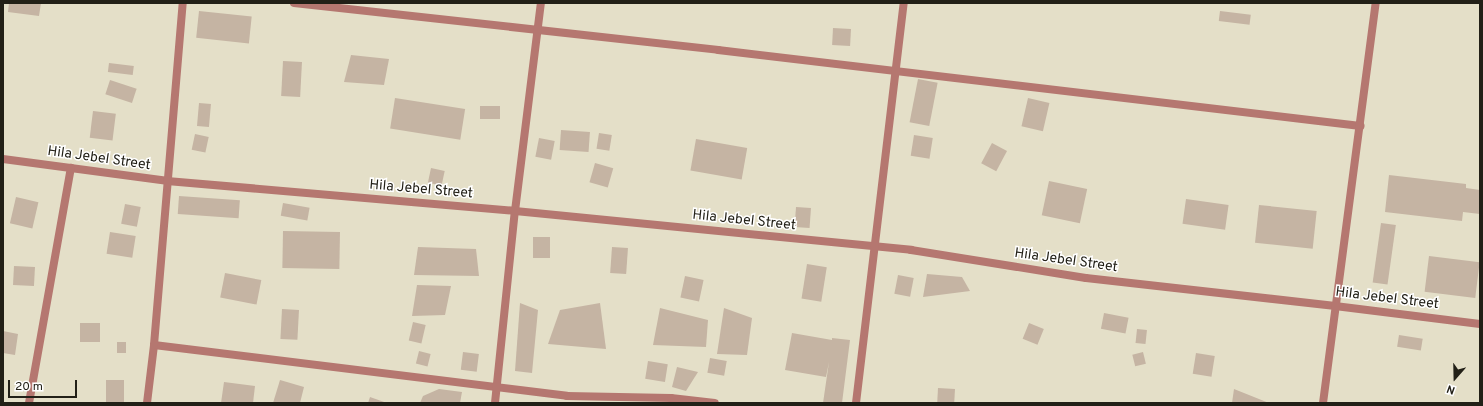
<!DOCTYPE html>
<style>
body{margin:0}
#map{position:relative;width:1483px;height:406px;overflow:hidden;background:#e4dfc8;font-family:Overpass,sans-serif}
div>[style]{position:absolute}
.building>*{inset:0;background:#c5b4a3;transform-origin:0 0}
.minor>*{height:8px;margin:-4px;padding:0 4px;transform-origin:4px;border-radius:4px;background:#b57770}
span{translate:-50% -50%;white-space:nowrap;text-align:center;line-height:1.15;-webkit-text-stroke:3px #fff;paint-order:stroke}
.street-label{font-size:14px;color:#222017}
.frame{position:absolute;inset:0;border:4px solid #222017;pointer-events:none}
.north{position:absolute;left:1435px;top:358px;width:40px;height:40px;-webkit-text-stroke:3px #fff;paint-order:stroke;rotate:200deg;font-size:11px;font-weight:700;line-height:16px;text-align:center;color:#222017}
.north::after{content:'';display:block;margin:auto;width:14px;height:18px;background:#222017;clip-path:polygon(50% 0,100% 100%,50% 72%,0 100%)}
.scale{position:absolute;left:8px;top:380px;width:69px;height:18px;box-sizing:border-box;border:2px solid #222017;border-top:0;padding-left:5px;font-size:12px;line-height:14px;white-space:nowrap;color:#222017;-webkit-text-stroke:3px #fff;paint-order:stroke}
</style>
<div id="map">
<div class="building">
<i style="clip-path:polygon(9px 3px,41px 3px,39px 16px,8px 12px)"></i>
<i style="left:199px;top:11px;width:53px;height:27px;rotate:6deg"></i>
<i style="left:1220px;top:11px;width:31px;height:10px;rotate:7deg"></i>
<i style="left:833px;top:28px;width:18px;height:17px;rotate:3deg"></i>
<i style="clip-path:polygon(351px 55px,389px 59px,384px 85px,344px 82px)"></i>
<i style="left:283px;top:61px;width:19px;height:35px;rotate:3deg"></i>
<i style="left:109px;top:63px;width:25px;height:9px;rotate:7deg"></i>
<i style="left:918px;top:79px;width:20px;height:44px;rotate:11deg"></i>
<i style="left:110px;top:80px;width:28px;height:15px;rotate:18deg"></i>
<i style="left:395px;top:98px;width:71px;height:31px;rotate:9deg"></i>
<i style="left:1028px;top:98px;width:22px;height:29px;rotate:13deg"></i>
<i style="left:199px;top:103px;width:12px;height:23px;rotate:5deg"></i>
<i style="left:480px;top:106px;width:20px;height:13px"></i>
<i style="left:93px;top:111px;width:23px;height:27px;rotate:7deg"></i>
<i style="left:561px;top:130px;width:29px;height:20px;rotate:4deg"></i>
<i style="left:599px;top:133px;width:13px;height:16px;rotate:9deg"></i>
<i style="left:195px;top:134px;width:14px;height:16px;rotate:12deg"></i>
<i style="left:914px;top:135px;width:19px;height:21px;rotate:9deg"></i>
<i style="left:539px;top:138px;width:16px;height:19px;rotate:11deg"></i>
<i style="left:696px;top:139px;width:52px;height:32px;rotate:10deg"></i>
<i style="left:992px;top:143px;width:17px;height:23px;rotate:28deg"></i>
<i style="left:595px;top:163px;width:19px;height:20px;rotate:16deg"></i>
<i style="left:431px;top:168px;width:14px;height:15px;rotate:12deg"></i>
<i style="clip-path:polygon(1389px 175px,1466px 184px,1466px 188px,1480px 190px,1480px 214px,1463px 212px,1462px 221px,1385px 212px)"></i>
<i style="left:1049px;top:181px;width:39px;height:35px;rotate:12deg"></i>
<i style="left:179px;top:196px;width:61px;height:18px;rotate:4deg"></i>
<i style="left:16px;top:197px;width:23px;height:27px;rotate:13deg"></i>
<i style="left:1186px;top:199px;width:43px;height:25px;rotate:8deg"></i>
<i style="left:283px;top:203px;width:27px;height:13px;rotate:10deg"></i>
<i style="left:125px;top:204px;width:16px;height:20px;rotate:11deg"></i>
<i style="left:1259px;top:205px;width:58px;height:38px;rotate:6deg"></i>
<i style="left:796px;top:207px;width:15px;height:20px;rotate:4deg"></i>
<i style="left:1381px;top:223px;width:15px;height:60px;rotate:8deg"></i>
<i style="left:283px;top:231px;width:57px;height:37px;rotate:1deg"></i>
<i style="left:110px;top:232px;width:26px;height:22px;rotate:9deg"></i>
<i style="left:533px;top:237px;width:17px;height:21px"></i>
<i style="clip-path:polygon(418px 247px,476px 249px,479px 276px,414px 275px)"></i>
<i style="left:612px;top:247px;width:16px;height:26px;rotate:4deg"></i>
<i style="left:1429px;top:256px;width:51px;height:36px;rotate:7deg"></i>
<i style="left:807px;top:264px;width:20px;height:35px;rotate:9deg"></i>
<i style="left:14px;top:266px;width:21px;height:19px;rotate:3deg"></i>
<i style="left:225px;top:273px;width:37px;height:25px;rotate:11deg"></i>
<i style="clip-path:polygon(927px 274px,962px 277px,970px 291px,923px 297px)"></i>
<i style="left:898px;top:275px;width:16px;height:19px;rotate:11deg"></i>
<i style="left:685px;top:276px;width:19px;height:22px;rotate:12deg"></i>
<i style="clip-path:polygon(417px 285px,451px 286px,445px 315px,412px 316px)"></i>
<i style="clip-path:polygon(520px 303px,538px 310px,532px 373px,515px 371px)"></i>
<i style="clip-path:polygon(600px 303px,606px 349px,548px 344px,560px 310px)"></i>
<i style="clip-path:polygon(660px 308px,708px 320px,706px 347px,653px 345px)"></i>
<i style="clip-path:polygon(724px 308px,752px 318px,747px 355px,717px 354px)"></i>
<i style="left:282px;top:309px;width:17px;height:30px;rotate:3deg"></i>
<i style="left:1104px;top:313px;width:25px;height:16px;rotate:11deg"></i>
<i style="left:413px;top:322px;width:13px;height:19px;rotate:13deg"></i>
<i style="left:80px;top:323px;width:20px;height:19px"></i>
<i style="left:1029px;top:323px;width:16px;height:17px;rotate:22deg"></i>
<i style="left:1137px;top:329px;width:10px;height:14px;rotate:6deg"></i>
<i style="clip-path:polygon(3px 331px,18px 334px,15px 355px,3px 353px)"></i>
<i style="clip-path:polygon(792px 333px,832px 340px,832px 338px,850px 340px,842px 403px,823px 403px,829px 362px,826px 377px,785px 370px)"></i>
<i style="left:1399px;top:335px;width:24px;height:12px;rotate:9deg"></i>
<i style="left:117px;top:342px;width:9px;height:11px"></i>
<i style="left:419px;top:351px;width:12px;height:13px;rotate:14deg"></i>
<i style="left:463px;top:352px;width:16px;height:18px;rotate:7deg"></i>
<i style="left:1143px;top:352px;width:12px;height:11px;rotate:76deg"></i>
<i style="left:1196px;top:353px;width:19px;height:21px;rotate:9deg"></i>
<i style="left:710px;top:358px;width:17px;height:15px;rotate:10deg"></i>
<i style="left:648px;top:361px;width:20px;height:18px;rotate:9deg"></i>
<i style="clip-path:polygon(677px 367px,698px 372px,686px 391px,672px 387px)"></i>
<i style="left:106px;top:380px;width:18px;height:22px"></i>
<i style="clip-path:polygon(280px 380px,304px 387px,300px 403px,273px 403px)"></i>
<i style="clip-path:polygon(224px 382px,255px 386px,253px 403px,221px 403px)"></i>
<i style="left:938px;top:388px;width:17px;height:15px;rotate:3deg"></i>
<i style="clip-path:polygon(439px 389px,462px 392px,460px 403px,420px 403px,423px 396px)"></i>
<i style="clip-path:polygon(1234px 389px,1269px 403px,1232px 403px)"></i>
<i style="clip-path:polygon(370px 397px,387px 403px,368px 403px)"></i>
</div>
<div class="minor">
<i style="left:294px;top:3px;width:427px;rotate:6.3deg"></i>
<i style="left:718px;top:50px;width:647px;rotate:6.74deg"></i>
<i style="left:3px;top:159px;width:165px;rotate:7.6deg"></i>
<i style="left:167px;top:181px;width:349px;rotate:4.9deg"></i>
<i style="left:515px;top:211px;width:398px;rotate:5.6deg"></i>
<i style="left:911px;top:250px;width:177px;rotate:9.1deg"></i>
<i style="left:1086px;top:278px;width:251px;rotate:6.4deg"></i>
<i style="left:1335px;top:306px;width:146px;rotate:7.1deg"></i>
<i style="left:154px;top:345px;width:416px;rotate:7deg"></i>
<i style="left:567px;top:396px;width:104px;rotate:1.1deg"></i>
<i style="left:671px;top:398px;width:44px;rotate:6.5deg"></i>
<i style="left:29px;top:403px;width:239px;rotate:-79.9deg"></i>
<i style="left:147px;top:403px;width:58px;rotate:-83.1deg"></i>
<i style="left:154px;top:345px;width:343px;rotate:-85.2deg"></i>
<i style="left:495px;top:403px;width:193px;rotate:-84.1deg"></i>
<i style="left:515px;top:211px;width:210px;rotate:-82.9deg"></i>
<i style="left:856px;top:403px;width:403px;rotate:-83.2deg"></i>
<i style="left:1323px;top:403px;width:403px;rotate:-82.5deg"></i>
</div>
<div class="street-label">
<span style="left:99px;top:159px;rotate:8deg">Hila Jebel Street</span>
<span style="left:421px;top:190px;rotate:5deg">Hila Jebel Street</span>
<span style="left:744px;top:221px;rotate:6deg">Hila Jebel Street</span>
<span style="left:1066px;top:261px;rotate:8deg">Hila Jebel Street</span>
<span style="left:1387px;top:299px;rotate:7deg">Hila Jebel Street</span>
</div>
<div class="frame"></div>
<div class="north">N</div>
<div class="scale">20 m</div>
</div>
